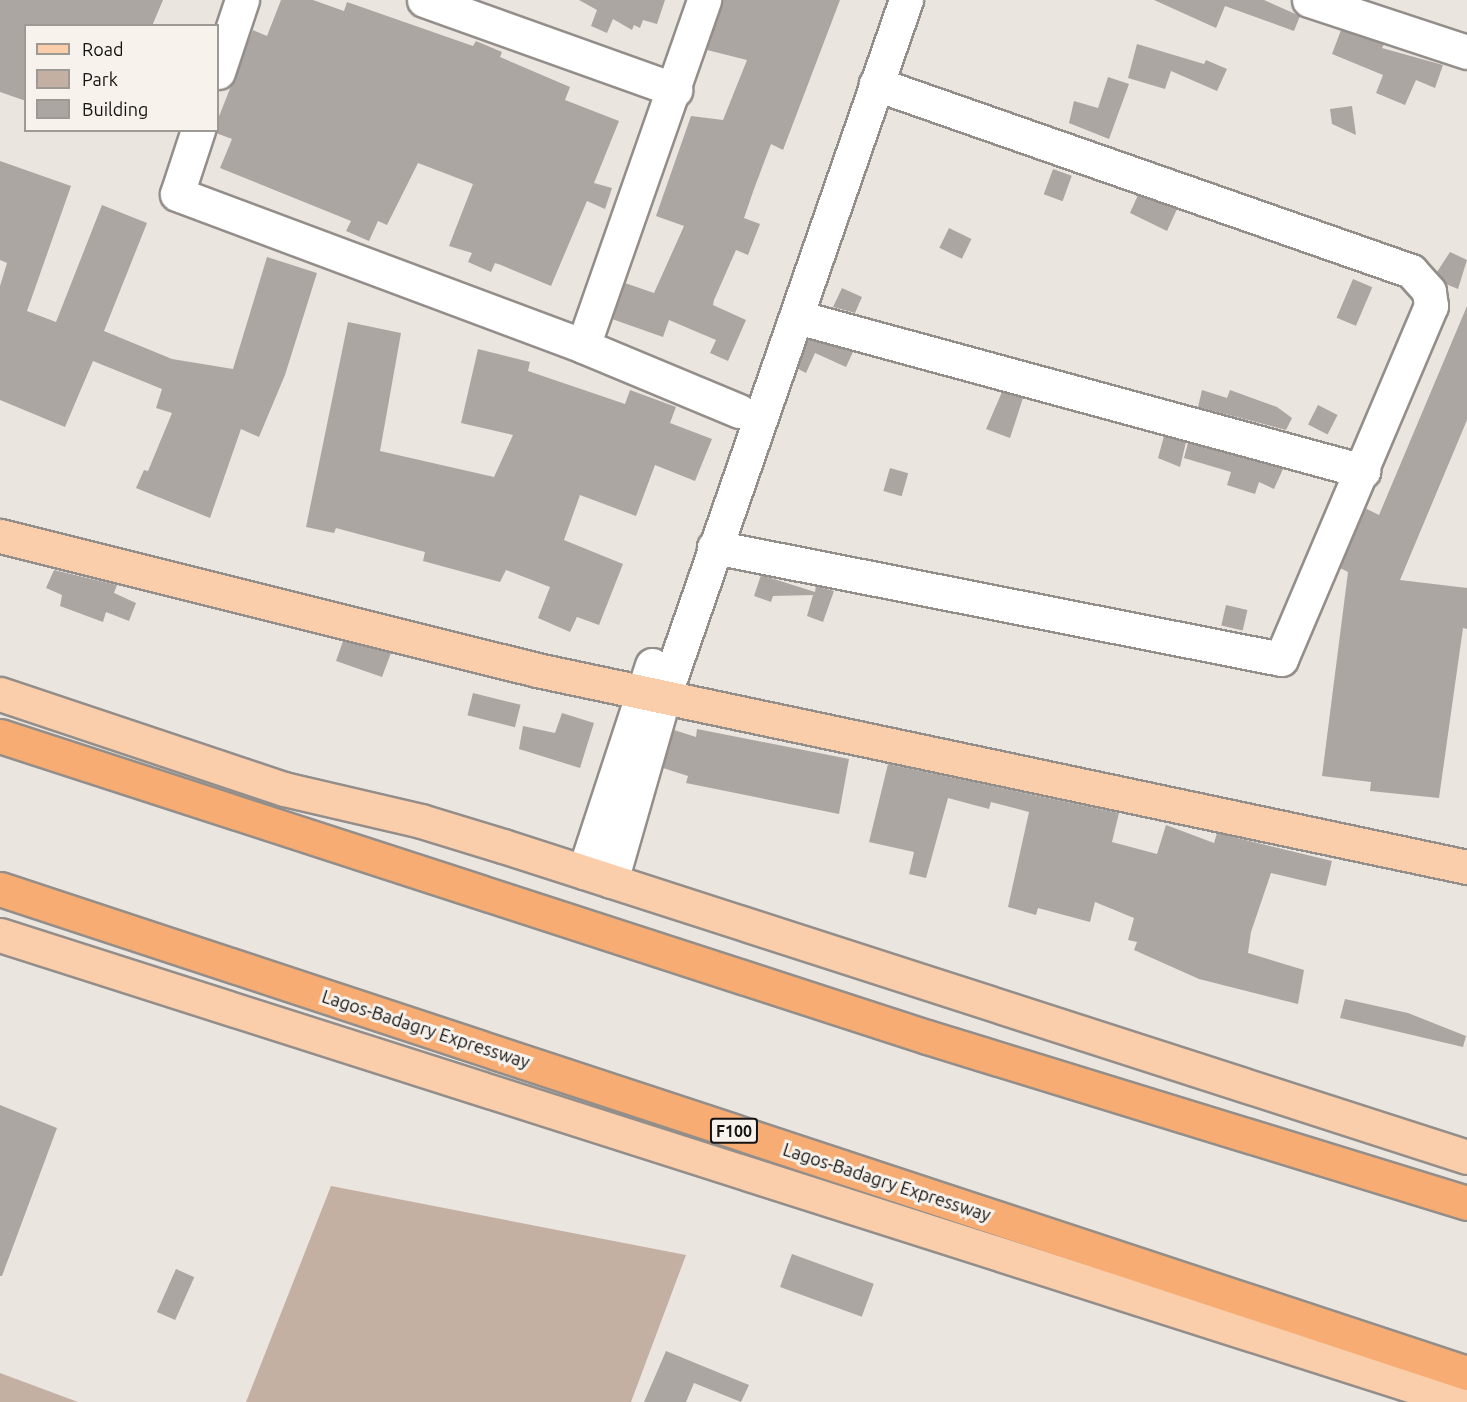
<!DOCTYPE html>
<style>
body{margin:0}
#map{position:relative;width:1467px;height:1402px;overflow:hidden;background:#ebe5e0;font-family:Ubuntu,sans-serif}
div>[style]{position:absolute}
.green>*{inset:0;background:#c4b0a2}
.building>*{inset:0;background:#aca6a2;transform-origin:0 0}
.roads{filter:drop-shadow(2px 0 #948e8a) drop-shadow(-2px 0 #948e8a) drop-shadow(0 2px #948e8a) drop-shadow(0 -2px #948e8a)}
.minor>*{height:33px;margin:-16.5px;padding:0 16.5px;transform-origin:16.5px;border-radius:16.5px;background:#fff}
.major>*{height:33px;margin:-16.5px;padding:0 16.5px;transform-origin:16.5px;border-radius:16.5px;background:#facdab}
.highway>*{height:33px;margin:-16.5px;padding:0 16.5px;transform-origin:16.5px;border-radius:16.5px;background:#f6ac73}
span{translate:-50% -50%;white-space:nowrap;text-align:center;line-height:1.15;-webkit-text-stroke:6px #f8f2ed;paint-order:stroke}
.shield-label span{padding:2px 4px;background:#f8f2ed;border:2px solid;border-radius:4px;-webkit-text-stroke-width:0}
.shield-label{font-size:16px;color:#151311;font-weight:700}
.street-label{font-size:18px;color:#151311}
.legend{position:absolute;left:24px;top:24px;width:195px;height:108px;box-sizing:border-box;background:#f8f2ed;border:2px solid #9d9995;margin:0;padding:8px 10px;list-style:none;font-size:18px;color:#151311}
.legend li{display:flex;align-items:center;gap:12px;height:30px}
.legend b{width:30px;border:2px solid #9d9995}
</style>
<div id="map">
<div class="green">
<i style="clip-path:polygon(331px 1186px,686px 1255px,631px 1402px,246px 1402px)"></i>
<i style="clip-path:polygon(0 1373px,78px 1402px,0 1402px)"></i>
</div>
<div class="building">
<i style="clip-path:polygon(0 0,163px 0,152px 26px,26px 26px,26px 101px,0 92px)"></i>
<i style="clip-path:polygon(281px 0,313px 0,344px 11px,347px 2px,473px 46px,476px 41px,502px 52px,500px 57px,570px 87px,565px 100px,619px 121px,594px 183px,612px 188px,605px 209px,587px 201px,551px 286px,501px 265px,495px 263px,491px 272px,468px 262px,472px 253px,449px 246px,473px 184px,418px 163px,387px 225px,378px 221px,369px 241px,346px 231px,351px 221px,220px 168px,232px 139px,216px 133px,218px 119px,253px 30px,267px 36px)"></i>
<i style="clip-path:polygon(579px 0,665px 0,657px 24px,643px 20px,640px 28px,634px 25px,632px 30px,613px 19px,607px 33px,591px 26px,597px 10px)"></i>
<i style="clip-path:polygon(723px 0,840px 0,783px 150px,771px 144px,754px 189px,744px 218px,760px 224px,748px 255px,736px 250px,714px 300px,713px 305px,746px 320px,728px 361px,710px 353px,716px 340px,669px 320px,663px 337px,612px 319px,625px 283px,654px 293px,684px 226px,656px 216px,691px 116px,723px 120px,747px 60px,707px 50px)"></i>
<i style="clip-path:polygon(1154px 0,1264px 0,1300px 16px,1294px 31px,1225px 6px,1216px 28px)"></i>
<i style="clip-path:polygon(1341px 30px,1384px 44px,1382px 48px,1443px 65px,1435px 88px,1416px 80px,1405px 105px,1376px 93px,1383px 75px,1332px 54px)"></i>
<i style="clip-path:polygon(1137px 44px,1204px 64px,1206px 60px,1227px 69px,1217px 91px,1171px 71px,1165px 89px,1128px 78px)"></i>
<i style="clip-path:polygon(1108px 77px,1129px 84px,1109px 139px,1069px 123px,1074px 101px,1098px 108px)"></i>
<i style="clip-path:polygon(1352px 106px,1356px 135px,1332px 124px,1330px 109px)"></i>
<i style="clip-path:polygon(0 161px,71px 186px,27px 311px,56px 322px,102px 205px,147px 223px,104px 331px,172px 359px,233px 369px,267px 257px,317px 273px,285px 375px,259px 437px,241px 429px,210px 518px,136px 488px,144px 470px,148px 471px,172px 413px,156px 408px,162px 389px,93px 361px,65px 427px,0 400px,0 286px,7px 263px,0 260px)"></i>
<i style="left:1053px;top:169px;width:20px;height:27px;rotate:20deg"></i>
<i style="clip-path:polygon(1138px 195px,1177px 209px,1167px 231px,1130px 213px)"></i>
<i style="left:949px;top:228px;width:25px;height:22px;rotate:26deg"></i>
<i style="clip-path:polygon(1450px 252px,1467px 260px,1458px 289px,1446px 284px,1437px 272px)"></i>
<i style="left:1353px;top:279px;width:21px;height:42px;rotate:23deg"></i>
<i style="clip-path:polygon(842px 288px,862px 297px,855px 313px,833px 307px)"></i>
<i style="clip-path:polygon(1467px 306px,1467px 420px,1400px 580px,1467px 588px,1467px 629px,1463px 628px,1439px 798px,1370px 791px,1371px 782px,1322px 776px,1348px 572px,1340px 568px,1365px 508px,1379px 515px)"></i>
<i style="clip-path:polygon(348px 322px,401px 333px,380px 451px,494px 477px,513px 435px,461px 423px,478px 349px,530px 362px,528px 371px,625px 404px,630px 390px,676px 407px,670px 423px,712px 439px,695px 481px,655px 465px,636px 516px,580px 495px,564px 540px,623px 564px,599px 625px,577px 617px,570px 632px,538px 618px,550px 587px,506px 570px,500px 582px,423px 561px,425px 552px,336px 528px,334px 533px,306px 527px)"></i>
<i style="clip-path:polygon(808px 339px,853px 352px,846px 367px,815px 353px,806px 373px,798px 369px)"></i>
<i style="clip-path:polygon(1202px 390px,1227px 398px,1230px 390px,1277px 407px,1292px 418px,1286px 430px,1198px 407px)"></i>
<i style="clip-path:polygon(1002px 392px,1023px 398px,1010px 438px,986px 429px)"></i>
<i style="left:1318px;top:405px;width:22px;height:22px;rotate:27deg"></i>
<i style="clip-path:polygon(1164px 436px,1186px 442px,1180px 467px,1158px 458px)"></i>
<i style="clip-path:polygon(1188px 443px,1283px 469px,1274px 489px,1259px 482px,1255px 494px,1227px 485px,1231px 472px,1184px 458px)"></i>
<i style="left:890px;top:468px;width:19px;height:24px;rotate:16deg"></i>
<i style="clip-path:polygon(54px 570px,117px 585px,114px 593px,136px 603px,129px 621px,106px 612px,103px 622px,60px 606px,62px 595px,46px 588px)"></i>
<i style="clip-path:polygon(761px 575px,815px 592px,816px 586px,834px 591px,823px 622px,807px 616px,813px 595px,773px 596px,771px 602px,754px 596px)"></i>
<i style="left:1226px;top:605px;width:22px;height:21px;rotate:13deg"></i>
<i style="clip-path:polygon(343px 641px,391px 653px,382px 677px,336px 661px)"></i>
<i style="left:473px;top:693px;width:49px;height:23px;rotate:14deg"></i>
<i style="clip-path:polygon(562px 713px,594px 723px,580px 768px,519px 749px,523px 726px,555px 733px)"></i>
<i style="clip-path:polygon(697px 729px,849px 759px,839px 814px,686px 783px,688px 776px,663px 768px,674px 730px,696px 737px)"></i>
<i style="clip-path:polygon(888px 764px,1119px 813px,1112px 842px,1157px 854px,1166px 825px,1214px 843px,1217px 833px,1332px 861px,1326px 886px,1271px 873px,1251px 932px,1248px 953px,1304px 970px,1298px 1004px,1199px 979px,1134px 950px,1137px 942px,1128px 940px,1134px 918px,1095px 902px,1090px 922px,1038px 908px,1036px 915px,1008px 907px,1029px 812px,991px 802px,989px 809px,948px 798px,926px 878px,909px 874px,914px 852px,869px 842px)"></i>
<i style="clip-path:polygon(1345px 999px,1408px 1013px,1466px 1036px,1463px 1047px,1340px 1018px)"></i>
<i style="clip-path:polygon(0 1105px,57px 1128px,2px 1276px,0 1276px)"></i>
<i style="left:792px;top:1254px;width:87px;height:35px;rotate:20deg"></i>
<i style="left:176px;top:1269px;width:20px;height:47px;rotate:24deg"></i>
<i style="clip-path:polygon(666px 1351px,749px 1385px,741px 1402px,694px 1383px,686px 1402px,644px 1402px)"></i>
</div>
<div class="roads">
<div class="minor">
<i style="left:424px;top:0;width:267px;rotate:19.7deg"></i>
<i style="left:1309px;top:0;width:166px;rotate:18.2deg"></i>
<i style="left:218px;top:72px;width:76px;rotate:-71.6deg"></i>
<i style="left:198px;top:130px;width:67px;rotate:108.2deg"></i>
<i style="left:177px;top:194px;width:434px;rotate:20.5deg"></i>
<i style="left:583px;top:346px;width:169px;rotate:22.6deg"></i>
<i style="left:797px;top:317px;width:587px;rotate:15.22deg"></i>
<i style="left:583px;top:346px;width:367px;rotate:-70.7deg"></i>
<i style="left:714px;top:547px;width:578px;rotate:11.17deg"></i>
<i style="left:1281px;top:659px;width:384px;rotate:-67deg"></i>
<i style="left:1431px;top:306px;width:15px;rotate:-98deg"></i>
<i style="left:1429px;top:291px;width:27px;rotate:-132deg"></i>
<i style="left:1411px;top:271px;width:567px;rotate:-160.73deg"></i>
<i style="left:584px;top:872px;width:218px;rotate:-71.8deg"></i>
<i style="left:611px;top:881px;width:192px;rotate:-74deg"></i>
<i style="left:664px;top:696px;width:737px;rotate:-70.83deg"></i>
</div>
<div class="major">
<i style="left:0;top:536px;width:553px;rotate:14.01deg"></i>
<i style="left:537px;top:670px;width:951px;rotate:11.96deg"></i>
<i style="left:0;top:694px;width:299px;rotate:18.5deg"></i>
<i style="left:284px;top:789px;width:141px;rotate:13.1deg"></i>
<i style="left:421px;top:821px;width:86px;rotate:17deg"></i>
<i style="left:503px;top:846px;width:1013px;rotate:17.88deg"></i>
<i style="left:0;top:935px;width:1536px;rotate:17.7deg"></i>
</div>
<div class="highway">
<i style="left:0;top:736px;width:975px;rotate:17.99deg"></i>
<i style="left:927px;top:1037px;width:565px;rotate:17.09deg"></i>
<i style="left:0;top:889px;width:1545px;rotate:18.26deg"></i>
</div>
</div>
<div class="shield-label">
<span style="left:734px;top:1131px">F100</span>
</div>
<div class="street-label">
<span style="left:426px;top:1029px;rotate:18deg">Lagos-Badagry Expressway</span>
<span style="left:887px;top:1182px;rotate:18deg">Lagos-Badagry Expressway</span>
</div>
<ul class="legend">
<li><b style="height:8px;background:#facdab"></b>Road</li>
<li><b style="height:16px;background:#c4b0a2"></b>Park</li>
<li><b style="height:16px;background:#aca6a2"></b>Building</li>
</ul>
</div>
